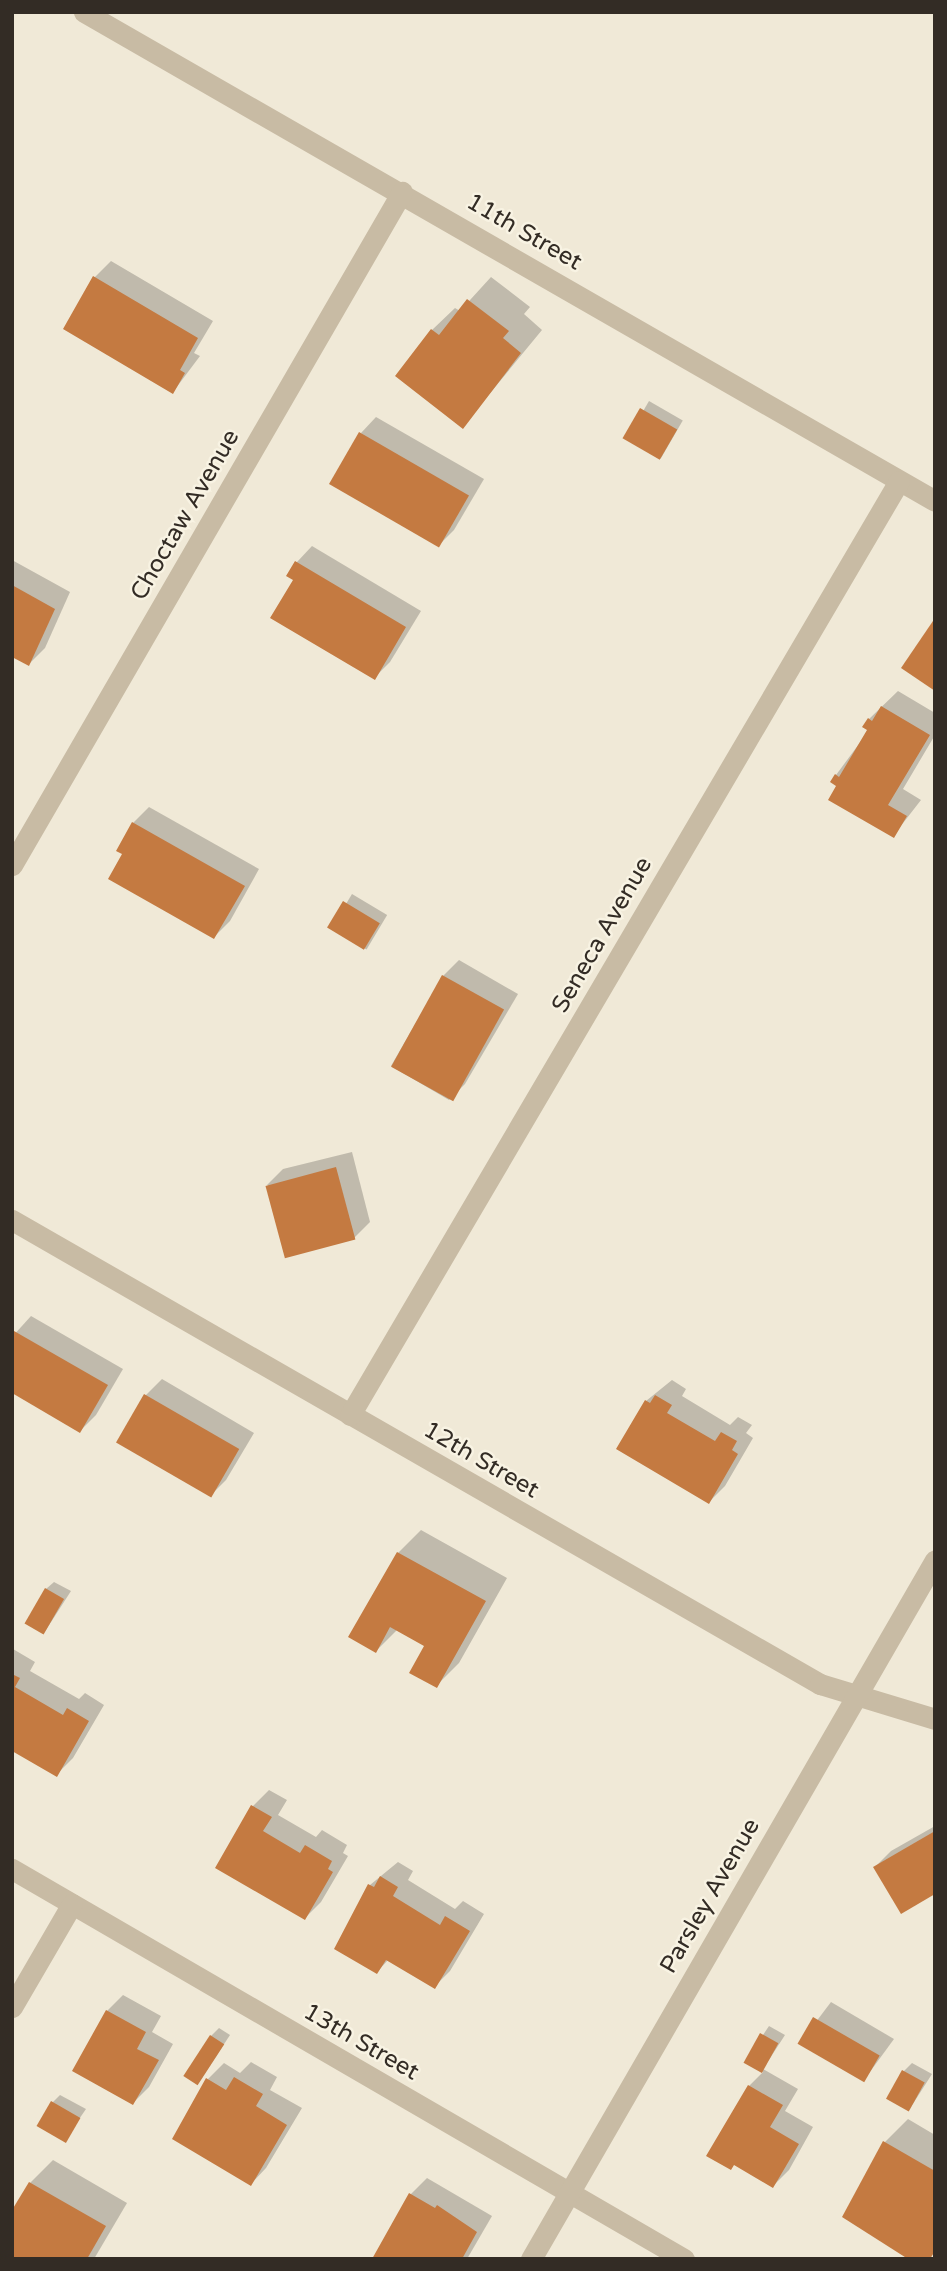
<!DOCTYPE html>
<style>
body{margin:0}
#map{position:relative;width:947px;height:2271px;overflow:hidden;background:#f0e9d7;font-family:"Varela Round",sans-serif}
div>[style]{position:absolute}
.shadow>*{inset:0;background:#0003;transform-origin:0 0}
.building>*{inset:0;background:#c47a41;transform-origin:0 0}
.minor>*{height:21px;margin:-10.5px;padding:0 10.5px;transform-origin:10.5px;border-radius:10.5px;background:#c8bba4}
span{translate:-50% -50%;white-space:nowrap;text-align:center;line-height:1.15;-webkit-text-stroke:5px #f8f3e3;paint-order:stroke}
.street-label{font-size:24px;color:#332c25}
.frame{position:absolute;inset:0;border:14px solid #332c25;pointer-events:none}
</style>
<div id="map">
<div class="shadow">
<i style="clip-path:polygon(111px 261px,213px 321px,194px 353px,200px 356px,173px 392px,65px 328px,95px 277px)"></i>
<i style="clip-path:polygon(491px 277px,530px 307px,524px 314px,542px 330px,463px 426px,432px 330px,455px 308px,460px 311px)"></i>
<i style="left:649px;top:401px;width:39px;height:44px;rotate:30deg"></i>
<i style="clip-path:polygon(376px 417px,484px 479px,454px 530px,438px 546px,361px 433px)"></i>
<i style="clip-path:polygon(312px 546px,421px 611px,390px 662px,374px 678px,295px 579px,297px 562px)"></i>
<i style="clip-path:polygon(12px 560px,70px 592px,45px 648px,29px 664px,12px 655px)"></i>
<i style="clip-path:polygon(898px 691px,935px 713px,935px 735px,903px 789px,921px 800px,893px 836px,839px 785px,836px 775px,870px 729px,869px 719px)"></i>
<i style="clip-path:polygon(149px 807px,259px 869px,230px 921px,214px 937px,124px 853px,133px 823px)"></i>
<i style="left:352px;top:894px;width:41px;height:40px;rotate:31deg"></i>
<i style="clip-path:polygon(459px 960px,518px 994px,465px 1084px,449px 1100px,391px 1066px,443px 976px)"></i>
<i style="clip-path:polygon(352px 1152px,370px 1222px,354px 1238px,267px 1185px,283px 1169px)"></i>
<i style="clip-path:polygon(31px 1316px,123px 1369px,96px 1415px,80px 1431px,12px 1391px,12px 1337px)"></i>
<i style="clip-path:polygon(162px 1379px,254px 1433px,226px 1480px,210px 1496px,118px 1442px,146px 1395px)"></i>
<i style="clip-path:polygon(672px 1380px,686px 1389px,682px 1396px,730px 1425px,738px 1417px,752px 1425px,746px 1433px,753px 1438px,725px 1486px,709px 1502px,646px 1401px)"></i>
<i style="clip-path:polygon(421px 1530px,507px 1578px,459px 1663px,436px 1686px,426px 1645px,398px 1629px,376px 1651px,350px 1637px,398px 1553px)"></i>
<i style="clip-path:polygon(54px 1582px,71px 1591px,44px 1633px,46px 1589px)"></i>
<i style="clip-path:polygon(13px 1649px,35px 1662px,30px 1671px,79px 1699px,85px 1693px,104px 1705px,73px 1758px,57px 1774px,12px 1749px)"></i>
<i style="clip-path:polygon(269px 1790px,287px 1800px,278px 1815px,316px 1837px,322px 1830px,347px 1845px,343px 1853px,348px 1856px,321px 1902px,305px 1918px,217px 1868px,253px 1806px)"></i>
<i style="clip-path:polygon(935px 1826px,935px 1892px,875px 1867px,891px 1851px)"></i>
<i style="clip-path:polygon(398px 1862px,413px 1871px,408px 1880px,455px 1909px,463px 1901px,484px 1914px,450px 1971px,434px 1987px,389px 1959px,377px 1972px,370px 1885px)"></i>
<i style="clip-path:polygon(123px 1995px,161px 2016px,152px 2032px,173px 2044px,149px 2087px,133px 2103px,107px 2011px)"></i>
<i style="clip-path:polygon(831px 2002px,894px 2039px,864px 2080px,800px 2043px)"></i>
<i style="clip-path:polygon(769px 2026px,785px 2035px,763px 2069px,798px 2089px,785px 2111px,813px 2127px,789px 2170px,773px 2186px,749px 2086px,763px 2072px,745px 2062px)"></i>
<i style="clip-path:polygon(219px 2028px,230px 2035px,198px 2084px,211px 2036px)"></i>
<i style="clip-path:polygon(251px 2062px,277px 2077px,270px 2090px,302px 2108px,266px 2168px,251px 2184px,208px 2079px,224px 2063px,240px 2073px)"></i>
<i style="clip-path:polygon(912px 2063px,932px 2074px,909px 2110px,904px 2071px)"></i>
<i style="clip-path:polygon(60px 2095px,86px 2109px,64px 2141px,53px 2102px)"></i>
<i style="clip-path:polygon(908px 2119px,935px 2135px,931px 2259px,912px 2259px,885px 2142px)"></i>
<i style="clip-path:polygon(53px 2160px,127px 2203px,94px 2259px,12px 2259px,12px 2214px,30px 2183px)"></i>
<i style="clip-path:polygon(427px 2178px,492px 2216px,467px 2259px,374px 2259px,411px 2194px)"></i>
</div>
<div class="building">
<i style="clip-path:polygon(93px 276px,198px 338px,180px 370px,185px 373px,173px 394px,63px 329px)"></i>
<i style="clip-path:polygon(467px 299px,509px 331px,503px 338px,521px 353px,463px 429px,395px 376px,431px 329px,439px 335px)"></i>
<i style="left:640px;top:408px;width:43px;height:35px;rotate:30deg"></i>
<i style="left:359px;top:432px;width:127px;height:60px;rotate:30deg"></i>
<i style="clip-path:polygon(295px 561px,406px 627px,375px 680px,270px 618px,293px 580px,286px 576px)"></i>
<i style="clip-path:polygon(12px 585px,55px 609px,29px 666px,12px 657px)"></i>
<i style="clip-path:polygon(935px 618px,935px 691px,901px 668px)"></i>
<i style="clip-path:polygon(881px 706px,930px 735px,888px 805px,907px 816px,894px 838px,828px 800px,836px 786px,830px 782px,835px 774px,839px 777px,867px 730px,862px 727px,868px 718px,872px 721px)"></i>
<i style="clip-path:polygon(132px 822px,245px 886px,214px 939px,108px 879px,122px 854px,116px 851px)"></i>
<i style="left:343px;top:901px;width:43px;height:31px;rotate:31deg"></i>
<i style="left:442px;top:975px;width:71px;height:105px;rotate:29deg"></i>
<i style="left:336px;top:1167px;width:75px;height:73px;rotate:75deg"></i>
<i style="clip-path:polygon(14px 1331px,108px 1385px,80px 1433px,12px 1393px)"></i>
<i style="left:144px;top:1394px;width:110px;height:56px;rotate:30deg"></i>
<i style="clip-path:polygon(655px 1395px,672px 1405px,667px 1413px,715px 1441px,721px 1432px,737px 1441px,732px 1450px,738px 1454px,709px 1504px,616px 1449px,645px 1400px,650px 1403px)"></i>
<i style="clip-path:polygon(397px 1552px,486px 1601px,437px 1688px,409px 1673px,424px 1646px,390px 1627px,376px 1653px,348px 1637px)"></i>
<i style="left:45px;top:1588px;width:22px;height:41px;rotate:30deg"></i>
<i style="clip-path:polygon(12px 1674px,20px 1678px,15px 1687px,63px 1715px,67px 1708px,89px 1721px,57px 1777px,12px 1751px)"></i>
<i style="clip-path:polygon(251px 1805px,272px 1817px,263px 1831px,300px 1853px,305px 1845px,332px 1861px,328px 1869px,333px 1872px,305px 1920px,215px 1868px)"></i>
<i style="clip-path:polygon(935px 1831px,935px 1894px,901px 1914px,873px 1867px)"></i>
<i style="clip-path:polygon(380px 1876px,398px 1887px,393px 1896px,440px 1925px,445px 1916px,470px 1931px,435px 1989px,386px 1960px,377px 1974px,334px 1949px,368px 1884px,374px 1887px)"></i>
<i style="clip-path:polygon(106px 2010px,146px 2032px,137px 2049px,159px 2060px,133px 2105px,72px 2071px)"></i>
<i style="left:813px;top:2017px;width:77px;height:31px;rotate:30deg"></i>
<i style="left:760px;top:2033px;width:21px;height:34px;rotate:29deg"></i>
<i style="left:210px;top:2035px;width:17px;height:49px;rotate:33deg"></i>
<i style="left:902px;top:2070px;width:26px;height:33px;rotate:29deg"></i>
<i style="clip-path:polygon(234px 2077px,263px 2094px,256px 2106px,287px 2125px,251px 2186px,172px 2139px,206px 2078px,226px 2090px)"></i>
<i style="clip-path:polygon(748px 2085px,783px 2105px,770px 2127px,799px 2144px,773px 2188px,734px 2165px,731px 2170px,706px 2156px)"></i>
<i style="left:51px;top:2101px;width:34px;height:29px;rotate:30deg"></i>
<i style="clip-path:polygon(883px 2141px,935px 2171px,935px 2251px,930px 2259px,908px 2259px,842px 2217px)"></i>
<i style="clip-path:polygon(29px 2182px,106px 2226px,87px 2259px,12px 2259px,12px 2210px)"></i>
<i style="clip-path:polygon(409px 2193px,435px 2208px,437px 2205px,477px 2232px,462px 2259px,372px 2259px)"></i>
</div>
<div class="minor">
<i style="left:84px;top:12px;width:981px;rotate:29.88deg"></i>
<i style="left:12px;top:865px;width:778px;rotate:-59.91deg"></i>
<i style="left:12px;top:1220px;width:932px;rotate:29.87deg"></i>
<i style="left:820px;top:1684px;width:120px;rotate:16.9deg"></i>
<i style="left:350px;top:1415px;width:1083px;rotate:-59.55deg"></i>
<i style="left:12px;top:1869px;width:777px;rotate:30.13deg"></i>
<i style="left:12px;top:2007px;width:119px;rotate:-59.8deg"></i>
<i style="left:531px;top:2259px;width:807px;rotate:-59.97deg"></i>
</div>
<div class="street-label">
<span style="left:524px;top:232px;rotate:30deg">11th Street</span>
<span style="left:185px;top:515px;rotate:-60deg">Choctaw Avenue</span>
<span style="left:602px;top:935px;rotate:-60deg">Seneca Avenue</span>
<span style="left:481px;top:1460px;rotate:30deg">12th Street</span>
<span style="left:710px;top:1896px;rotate:-60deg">Parsley Avenue</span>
<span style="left:361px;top:2042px;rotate:30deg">13th Street</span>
</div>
<div class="frame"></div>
</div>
